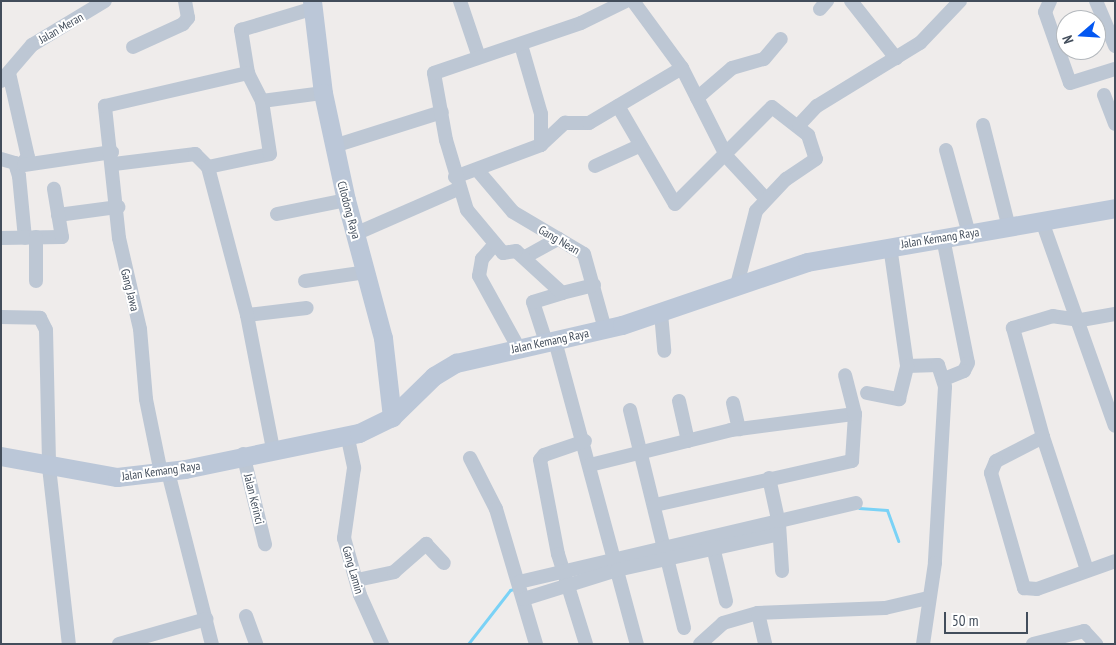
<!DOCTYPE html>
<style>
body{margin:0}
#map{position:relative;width:1116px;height:645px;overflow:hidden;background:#efeceb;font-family:"PT Sans Narrow",sans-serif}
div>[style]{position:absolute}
.stream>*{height:3px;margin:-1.5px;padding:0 1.5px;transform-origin:1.5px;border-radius:1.5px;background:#7ad2f6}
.street>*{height:14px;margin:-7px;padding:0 7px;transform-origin:7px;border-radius:7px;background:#bdc7d4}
.secondary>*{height:19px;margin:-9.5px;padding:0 9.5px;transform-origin:9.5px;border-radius:9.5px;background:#bbc7d8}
span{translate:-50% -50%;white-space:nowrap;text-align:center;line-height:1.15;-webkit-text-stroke:4px #fff;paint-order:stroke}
.street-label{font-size:12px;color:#424d5b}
.frame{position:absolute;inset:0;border:2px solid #424d5b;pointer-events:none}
.north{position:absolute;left:1056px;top:10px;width:50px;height:50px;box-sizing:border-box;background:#fff;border:1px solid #b3b8bd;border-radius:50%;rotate:251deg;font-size:14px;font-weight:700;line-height:20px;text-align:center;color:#424d5b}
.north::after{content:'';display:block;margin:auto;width:18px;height:22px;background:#0357f1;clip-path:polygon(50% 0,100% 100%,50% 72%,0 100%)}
.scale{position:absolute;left:944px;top:612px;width:84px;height:22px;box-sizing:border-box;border:2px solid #424d5b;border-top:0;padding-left:6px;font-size:15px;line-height:18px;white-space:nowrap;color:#424d5b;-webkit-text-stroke:4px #fff;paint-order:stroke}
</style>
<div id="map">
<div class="stream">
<i style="left:859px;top:508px;width:28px;rotate:4deg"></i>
<i style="left:887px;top:510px;width:33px;rotate:70deg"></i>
<i style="left:468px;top:644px;width:68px;rotate:-52.1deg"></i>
<i style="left:510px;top:590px;width:7px;rotate:-16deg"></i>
</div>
<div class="street">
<i style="left:460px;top:1px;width:59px;rotate:71.3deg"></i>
<i style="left:633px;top:1px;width:83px;rotate:53.8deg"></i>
<i style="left:682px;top:68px;width:100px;rotate:63.2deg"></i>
<i style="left:727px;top:157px;width:57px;rotate:47.1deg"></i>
<i style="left:851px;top:1px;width:73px;rotate:51.7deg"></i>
<i style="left:1050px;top:1px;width:12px;rotate:114deg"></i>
<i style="left:1045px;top:12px;width:75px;rotate:70.6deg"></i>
<i style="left:1070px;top:83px;width:47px;rotate:-17.3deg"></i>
<i style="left:1096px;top:1px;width:49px;rotate:67.1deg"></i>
<i style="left:820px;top:9px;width:11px;rotate:-49deg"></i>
<i style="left:521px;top:45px;width:72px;rotate:73.8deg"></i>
<i style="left:541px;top:114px;width:31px;rotate:90deg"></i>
<i style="left:133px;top:47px;width:55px;rotate:-24.7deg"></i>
<i style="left:183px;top:24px;width:8px;rotate:-50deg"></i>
<i style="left:188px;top:18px;width:17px;rotate:-100deg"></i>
<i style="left:9px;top:73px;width:86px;rotate:77.3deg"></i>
<i style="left:28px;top:157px;width:16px;rotate:133deg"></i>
<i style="left:1px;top:81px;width:48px;rotate:-49.3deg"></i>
<i style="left:32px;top:45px;width:85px;rotate:-31.1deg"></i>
<i style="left:1104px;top:95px;width:31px;rotate:69deg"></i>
<i style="left:697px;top:98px;width:46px;rotate:-40.6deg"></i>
<i style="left:732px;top:68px;width:33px;rotate:-16deg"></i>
<i style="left:764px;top:59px;width:26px;rotate:-50deg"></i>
<i style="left:262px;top:101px;width:31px;rotate:-117deg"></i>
<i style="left:248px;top:73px;width:44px;rotate:-99.2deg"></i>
<i style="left:241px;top:30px;width:73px;rotate:-16.7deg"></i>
<i style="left:618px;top:106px;width:113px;rotate:59.8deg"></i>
<i style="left:675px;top:204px;width:137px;rotate:-45deg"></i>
<i style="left:772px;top:107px;width:46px;rotate:37.9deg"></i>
<i style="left:808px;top:135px;width:25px;rotate:72deg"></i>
<i style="left:816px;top:159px;width:36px;rotate:146deg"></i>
<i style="left:786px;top:179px;width:44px;rotate:133.2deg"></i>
<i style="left:756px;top:211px;width:76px;rotate:104.4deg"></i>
<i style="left:799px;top:125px;width:26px;rotate:-47deg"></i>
<i style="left:817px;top:106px;width:121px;rotate:-31.5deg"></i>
<i style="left:920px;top:43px;width:58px;rotate:-46.4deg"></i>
<i style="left:983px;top:125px;width:106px;rotate:75.8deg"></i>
<i style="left:334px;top:146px;width:113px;rotate:-17.5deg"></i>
<i style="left:946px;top:150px;width:87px;rotate:74.7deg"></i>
<i style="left:1px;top:159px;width:15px;rotate:16deg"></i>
<i style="left:15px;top:163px;width:14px;rotate:73deg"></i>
<i style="left:19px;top:176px;width:62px;rotate:84.5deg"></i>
<i style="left:114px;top:164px;width:82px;rotate:-7deg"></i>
<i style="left:195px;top:154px;width:18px;rotate:45deg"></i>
<i style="left:24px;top:165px;width:89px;rotate:-8.4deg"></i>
<i style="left:595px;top:166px;width:48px;rotate:-24.4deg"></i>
<i style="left:479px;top:172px;width:52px;rotate:49.6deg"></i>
<i style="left:513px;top:212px;width:82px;rotate:30.6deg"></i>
<i style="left:584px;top:254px;width:78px;rotate:74.4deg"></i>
<i style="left:455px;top:177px;width:92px;rotate:-20.4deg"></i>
<i style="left:541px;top:145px;width:33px;rotate:-43deg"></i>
<i style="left:565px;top:123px;width:24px"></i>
<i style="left:589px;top:123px;width:108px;rotate:-30.6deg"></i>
<i style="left:277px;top:214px;width:70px;rotate:-11.5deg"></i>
<i style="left:58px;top:215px;width:61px;rotate:-7.6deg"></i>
<i style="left:1043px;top:224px;width:214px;rotate:70.4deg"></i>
<i style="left:355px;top:234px;width:112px;rotate:-23.6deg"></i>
<i style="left:1px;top:238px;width:61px;rotate:-0.9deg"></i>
<i style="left:62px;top:237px;width:49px;rotate:-99.5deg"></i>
<i style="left:943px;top:238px;width:127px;rotate:78.7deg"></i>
<i style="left:968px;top:363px;width:9px;rotate:117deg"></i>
<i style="left:964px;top:371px;width:22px;rotate:158deg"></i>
<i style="left:495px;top:244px;width:20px;rotate:131deg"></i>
<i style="left:482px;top:259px;width:17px;rotate:100deg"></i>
<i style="left:479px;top:276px;width:81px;rotate:61.2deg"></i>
<i style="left:890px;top:246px;width:121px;rotate:81.9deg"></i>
<i style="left:907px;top:366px;width:31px;rotate:-2deg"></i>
<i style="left:938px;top:365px;width:23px;rotate:72deg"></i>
<i style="left:945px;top:387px;width:176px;rotate:93.3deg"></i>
<i style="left:935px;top:563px;width:82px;rotate:98.4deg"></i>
<i style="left:525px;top:257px;width:38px;rotate:-29deg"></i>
<i style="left:36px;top:281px;width:44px;rotate:-90deg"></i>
<i style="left:305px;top:281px;width:63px;rotate:-8.3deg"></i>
<i style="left:562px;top:293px;width:33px;rotate:-14deg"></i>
<i style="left:661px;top:313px;width:38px;rotate:85deg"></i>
<i style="left:1115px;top:314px;width:36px;rotate:170deg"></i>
<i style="left:1080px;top:320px;width:27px;rotate:-172deg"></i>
<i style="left:1053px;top:316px;width:42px;rotate:163.3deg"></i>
<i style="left:1013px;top:328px;width:113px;rotate:74.6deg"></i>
<i style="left:1043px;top:437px;width:53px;rotate:152.9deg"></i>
<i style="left:996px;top:461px;width:13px;rotate:113deg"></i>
<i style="left:991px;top:473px;width:120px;rotate:74deg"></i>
<i style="left:1024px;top:588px;width:13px;rotate:4deg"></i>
<i style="left:1037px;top:589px;width:83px;rotate:-19.7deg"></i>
<i style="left:247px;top:315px;width:60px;rotate:-6.7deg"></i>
<i style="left:1px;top:317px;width:39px;rotate:1deg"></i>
<i style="left:40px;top:318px;width:13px;rotate:63deg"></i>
<i style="left:46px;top:330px;width:137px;rotate:88.7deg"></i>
<i style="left:49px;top:467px;width:178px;rotate:83.6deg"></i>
<i style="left:555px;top:341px;width:314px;rotate:74.9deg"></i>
<i style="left:546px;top:342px;width:42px;rotate:-108deg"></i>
<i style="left:533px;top:302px;width:30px;rotate:-17deg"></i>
<i style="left:562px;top:293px;width:62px;rotate:-137.6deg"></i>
<i style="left:516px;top:251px;width:13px;rotate:171deg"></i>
<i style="left:503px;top:253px;width:56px;rotate:-129.9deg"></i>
<i style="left:467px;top:210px;width:73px;rotate:-106.7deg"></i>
<i style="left:446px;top:140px;width:68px;rotate:-100.2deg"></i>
<i style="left:434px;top:73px;width:155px;rotate:-18.8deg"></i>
<i style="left:581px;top:23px;width:50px;rotate:-26.1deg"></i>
<i style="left:867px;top:393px;width:33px;rotate:11deg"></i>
<i style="left:899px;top:399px;width:34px;rotate:-76deg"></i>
<i style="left:679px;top:401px;width:41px;rotate:77.3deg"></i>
<i style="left:733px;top:403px;width:27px;rotate:77deg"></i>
<i style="left:630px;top:410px;width:142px;rotate:76.2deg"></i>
<i style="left:347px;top:434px;width:35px;rotate:78deg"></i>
<i style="left:354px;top:468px;width:71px;rotate:98.1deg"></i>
<i style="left:344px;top:538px;width:59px;rotate:74.3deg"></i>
<i style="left:360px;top:595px;width:54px;rotate:65.8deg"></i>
<i style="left:1043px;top:437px;width:140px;rotate:71.7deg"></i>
<i style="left:585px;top:441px;width:43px;rotate:161.1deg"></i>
<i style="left:544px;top:455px;width:6px;rotate:129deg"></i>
<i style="left:540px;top:460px;width:96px;rotate:79.2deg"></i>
<i style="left:558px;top:554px;width:94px;rotate:72.7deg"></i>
<i style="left:273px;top:449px;width:136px;rotate:-101deg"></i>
<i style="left:247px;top:315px;width:153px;rotate:-104.8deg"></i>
<i style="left:208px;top:167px;width:63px;rotate:-11.8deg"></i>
<i style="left:270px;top:154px;width:54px;rotate:-98.6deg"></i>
<i style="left:262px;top:101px;width:62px;rotate:-7.5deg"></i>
<i style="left:243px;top:454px;width:93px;rotate:76.3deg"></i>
<i style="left:470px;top:458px;width:57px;rotate:63deg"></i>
<i style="left:496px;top:509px;width:141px;rotate:73.5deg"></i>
<i style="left:590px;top:465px;width:145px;rotate:-13.9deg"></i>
<i style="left:731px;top:430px;width:125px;rotate:-7.4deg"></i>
<i style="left:168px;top:472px;width:178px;rotate:75.7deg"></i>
<i style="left:161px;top:473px;width:76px;rotate:-101.5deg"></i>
<i style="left:146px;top:399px;width:70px;rotate:-94.9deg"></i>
<i style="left:140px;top:329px;width:93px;rotate:-103deg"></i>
<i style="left:119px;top:238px;width:133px;rotate:-96.1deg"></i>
<i style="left:105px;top:106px;width:147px;rotate:-13deg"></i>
<i style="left:769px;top:478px;width:47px;rotate:77.7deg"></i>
<i style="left:779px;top:524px;width:47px;rotate:86.3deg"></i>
<i style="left:655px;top:505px;width:202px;rotate:-12.6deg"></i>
<i style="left:852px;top:461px;width:47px;rotate:-86.3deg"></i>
<i style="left:855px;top:414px;width:40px;rotate:-104.4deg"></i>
<i style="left:713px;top:547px;width:56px;rotate:76.5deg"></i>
<i style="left:667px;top:558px;width:72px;rotate:76.3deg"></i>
<i style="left:357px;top:580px;width:38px;rotate:-12deg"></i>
<i style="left:394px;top:572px;width:43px;rotate:-41.2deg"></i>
<i style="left:426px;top:544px;width:26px;rotate:47deg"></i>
<i style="left:519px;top:582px;width:346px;rotate:-13.2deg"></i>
<i style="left:524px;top:599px;width:97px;rotate:-17.3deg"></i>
<i style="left:617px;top:570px;width:166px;rotate:-12.5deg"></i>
<i style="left:758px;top:613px;width:32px;rotate:77deg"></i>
<i style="left:246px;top:616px;width:30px;rotate:70deg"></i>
<i style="left:119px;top:644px;width:91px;rotate:-16deg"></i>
<i style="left:700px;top:644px;width:31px;rotate:-42deg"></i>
<i style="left:723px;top:623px;width:36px;rotate:-16deg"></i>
<i style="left:758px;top:613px;width:127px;rotate:-2.3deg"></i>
<i style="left:885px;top:608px;width:44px;rotate:-13.1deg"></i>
<i style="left:1033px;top:644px;width:53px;rotate:-14.3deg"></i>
<i style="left:1084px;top:631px;width:18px;rotate:47deg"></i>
</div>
<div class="secondary">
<i style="left:312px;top:1px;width:93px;rotate:83.2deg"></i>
<i style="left:323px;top:93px;width:109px;rotate:77.9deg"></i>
<i style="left:346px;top:200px;width:143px;rotate:75deg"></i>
<i style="left:383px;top:338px;width:80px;rotate:83.5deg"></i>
<i style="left:1px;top:456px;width:118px;rotate:10.3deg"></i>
<i style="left:117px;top:477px;width:68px;rotate:-6.7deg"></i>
<i style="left:185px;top:469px;width:178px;rotate:-11.7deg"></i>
<i style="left:359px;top:433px;width:37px;rotate:-26deg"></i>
<i style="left:392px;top:417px;width:59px;rotate:-44.3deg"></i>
<i style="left:434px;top:376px;width:26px;rotate:-31deg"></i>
<i style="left:456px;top:363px;width:170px;rotate:-12.9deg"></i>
<i style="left:622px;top:325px;width:195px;rotate:-18.8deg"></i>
<i style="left:807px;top:262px;width:313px;rotate:-9.9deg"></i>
</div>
<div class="street-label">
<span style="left:61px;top:28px;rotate:-30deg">Jalan Meran</span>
<span style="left:349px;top:210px;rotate:75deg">Cilodong Raya</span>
<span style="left:940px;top:238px;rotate:-9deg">Jalan Kemang Raya</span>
<span style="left:559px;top:240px;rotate:30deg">Gang Nean</span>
<span style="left:130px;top:290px;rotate:76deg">Gang Jawa</span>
<span style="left:550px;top:341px;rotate:-12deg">Jalan Kemang Raya</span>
<span style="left:161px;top:471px;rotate:-8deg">Jalan Kemang Raya</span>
<span style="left:254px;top:499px;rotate:76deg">Jalan Kerinci</span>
<span style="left:353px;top:570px;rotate:74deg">Gang Lamin</span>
</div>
<div class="frame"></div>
<div class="north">N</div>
<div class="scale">50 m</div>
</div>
